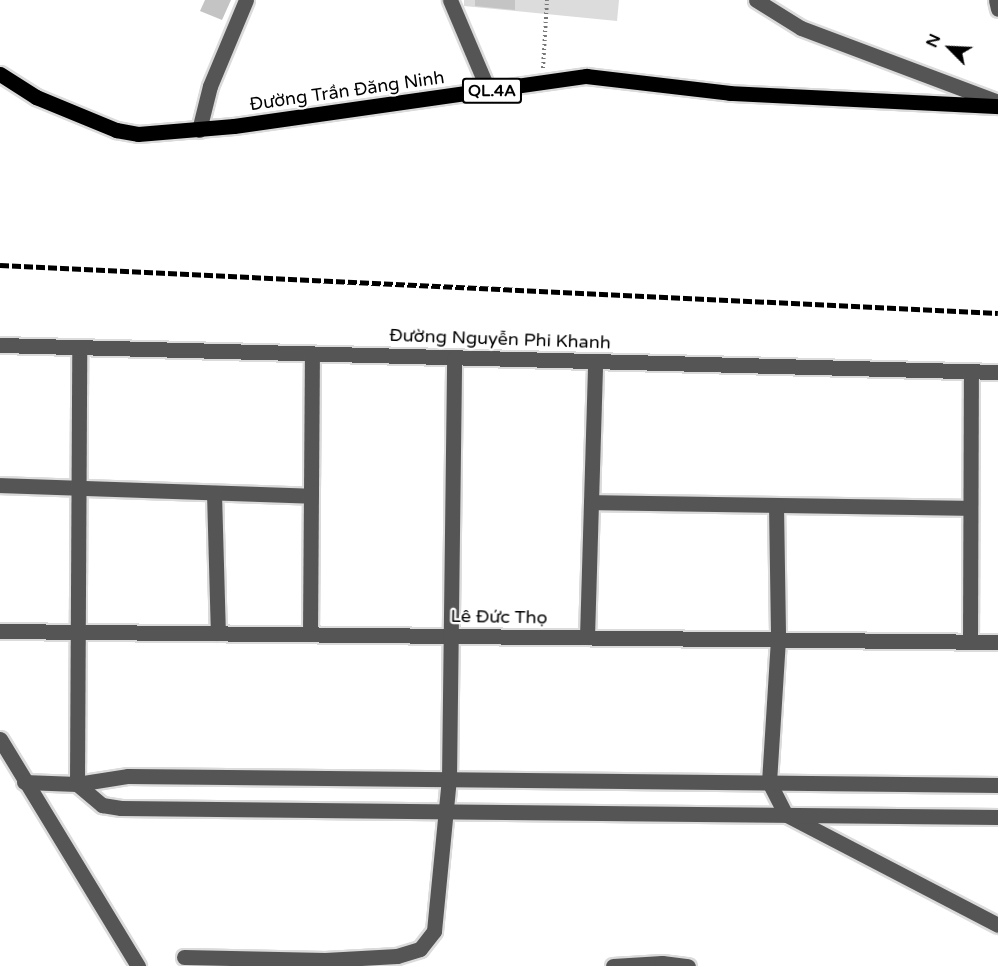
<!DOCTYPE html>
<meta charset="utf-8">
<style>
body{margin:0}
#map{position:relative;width:998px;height:966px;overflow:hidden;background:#fff;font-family:"Varela Round",sans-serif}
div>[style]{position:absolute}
.green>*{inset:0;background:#dcdcdc}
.building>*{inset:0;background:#c4c4c4}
.path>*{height:4px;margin-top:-2px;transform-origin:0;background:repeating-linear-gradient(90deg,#777 0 1.5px,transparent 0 4.5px)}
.roads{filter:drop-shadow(2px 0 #dbdbdb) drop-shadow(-2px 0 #dbdbdb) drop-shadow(0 2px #dbdbdb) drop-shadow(0 -2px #dbdbdb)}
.minor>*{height:15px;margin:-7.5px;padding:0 7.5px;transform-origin:7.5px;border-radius:7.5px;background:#555}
.major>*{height:15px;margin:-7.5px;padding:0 7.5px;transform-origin:7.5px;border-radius:7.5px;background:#000}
.rail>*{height:4.5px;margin-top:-2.25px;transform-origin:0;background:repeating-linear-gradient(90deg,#000 0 9px,transparent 0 12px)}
span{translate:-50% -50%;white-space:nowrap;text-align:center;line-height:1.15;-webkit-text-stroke:4.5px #fff;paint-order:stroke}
.shield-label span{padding:2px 4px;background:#fff;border:2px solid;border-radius:4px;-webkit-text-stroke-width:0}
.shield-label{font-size:16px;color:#000;font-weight:700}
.street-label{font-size:18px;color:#000}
.north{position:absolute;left:920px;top:18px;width:60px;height:60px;-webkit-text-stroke:4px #fff;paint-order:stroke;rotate:294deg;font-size:16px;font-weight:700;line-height:24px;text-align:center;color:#000}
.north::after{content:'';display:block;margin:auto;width:21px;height:27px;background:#000;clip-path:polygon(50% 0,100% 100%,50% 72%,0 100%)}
</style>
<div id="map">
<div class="green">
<i style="clip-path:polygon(464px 0,619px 0,617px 21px,464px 6px)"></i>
</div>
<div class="building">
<i style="clip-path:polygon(205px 0,231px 0,222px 20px,200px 11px)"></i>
<i style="clip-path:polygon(475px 0,515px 0,515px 10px,475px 6px)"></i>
</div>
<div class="path">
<i style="left:543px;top:68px;width:68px;rotate:-86.6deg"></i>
</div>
<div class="roads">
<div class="minor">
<i style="left:450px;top:0;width:100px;rotate:67deg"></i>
<i style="left:756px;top:0;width:53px;rotate:31.9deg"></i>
<i style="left:801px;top:28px;width:210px;rotate:20.6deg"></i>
<i style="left:996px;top:0;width:9px;rotate:77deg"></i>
<i style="left:199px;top:130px;width:45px;rotate:-76deg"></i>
<i style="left:210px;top:86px;width:93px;rotate:-67.3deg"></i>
<i style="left:0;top:345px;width:998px;rotate:1.55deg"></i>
<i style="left:0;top:485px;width:311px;rotate:2deg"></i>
<i style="left:214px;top:493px;width:140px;rotate:88.4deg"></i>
<i style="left:591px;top:502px;width:379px;rotate:0.9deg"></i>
<i style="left:776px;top:505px;width:134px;rotate:89.1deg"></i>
<i style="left:778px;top:639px;width:143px;rotate:93.6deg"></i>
<i style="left:769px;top:782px;width:36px;rotate:63deg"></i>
<i style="left:785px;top:814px;width:240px;rotate:27.5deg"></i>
<i style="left:0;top:631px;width:998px;rotate:0.63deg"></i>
<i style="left:310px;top:634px;width:280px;rotate:-89.6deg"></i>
<i style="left:587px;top:637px;width:276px;rotate:-88.3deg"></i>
<i style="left:970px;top:641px;width:270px;rotate:-89.8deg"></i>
<i style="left:0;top:739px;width:266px;rotate:58.7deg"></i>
<i style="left:24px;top:782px;width:53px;rotate:2.2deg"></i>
<i style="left:77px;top:784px;width:52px;rotate:-8.9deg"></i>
<i style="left:128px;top:776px;width:870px;rotate:0.59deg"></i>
<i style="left:77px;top:784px;width:33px;rotate:40deg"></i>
<i style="left:102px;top:805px;width:19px;rotate:9deg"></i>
<i style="left:121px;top:808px;width:877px;rotate:0.59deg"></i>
<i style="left:77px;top:784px;width:436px;rotate:-89.7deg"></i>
<i style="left:184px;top:957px;width:141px;rotate:1.2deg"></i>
<i style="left:325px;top:960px;width:72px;rotate:-3.2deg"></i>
<i style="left:397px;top:956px;width:24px;rotate:-17deg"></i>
<i style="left:420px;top:949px;width:23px;rotate:-52deg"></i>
<i style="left:434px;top:931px;width:153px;rotate:-84.4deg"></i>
<i style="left:449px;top:779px;width:421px;rotate:-89.3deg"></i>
<i style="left:613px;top:966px;width:49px;rotate:-3.5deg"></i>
<i style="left:662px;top:963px;width:26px;rotate:7deg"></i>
</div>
<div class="major">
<i style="left:0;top:74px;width:43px;rotate:32.6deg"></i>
<i style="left:36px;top:97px;width:87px;rotate:22.4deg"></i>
<i style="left:116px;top:130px;width:22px;rotate:10deg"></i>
<i style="left:138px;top:134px;width:96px;rotate:-4.8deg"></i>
<i style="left:234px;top:126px;width:356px;rotate:-8.1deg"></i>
<i style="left:586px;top:76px;width:145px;rotate:6.7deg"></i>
<i style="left:730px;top:93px;width:268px;rotate:2.8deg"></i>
</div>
</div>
<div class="rail">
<i style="left:0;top:265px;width:999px;rotate:2.75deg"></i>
</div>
<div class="shield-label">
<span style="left:492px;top:91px">QL.4A</span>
</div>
<div class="street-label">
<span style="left:347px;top:91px;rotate:-8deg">Đường Trần Đăng Ninh</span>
<span style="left:500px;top:339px;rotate:2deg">Đường Nguyễn Phi Khanh</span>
<span style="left:499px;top:617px;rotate:1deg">Lê Đức Thọ</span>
</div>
<div class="north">N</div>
</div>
